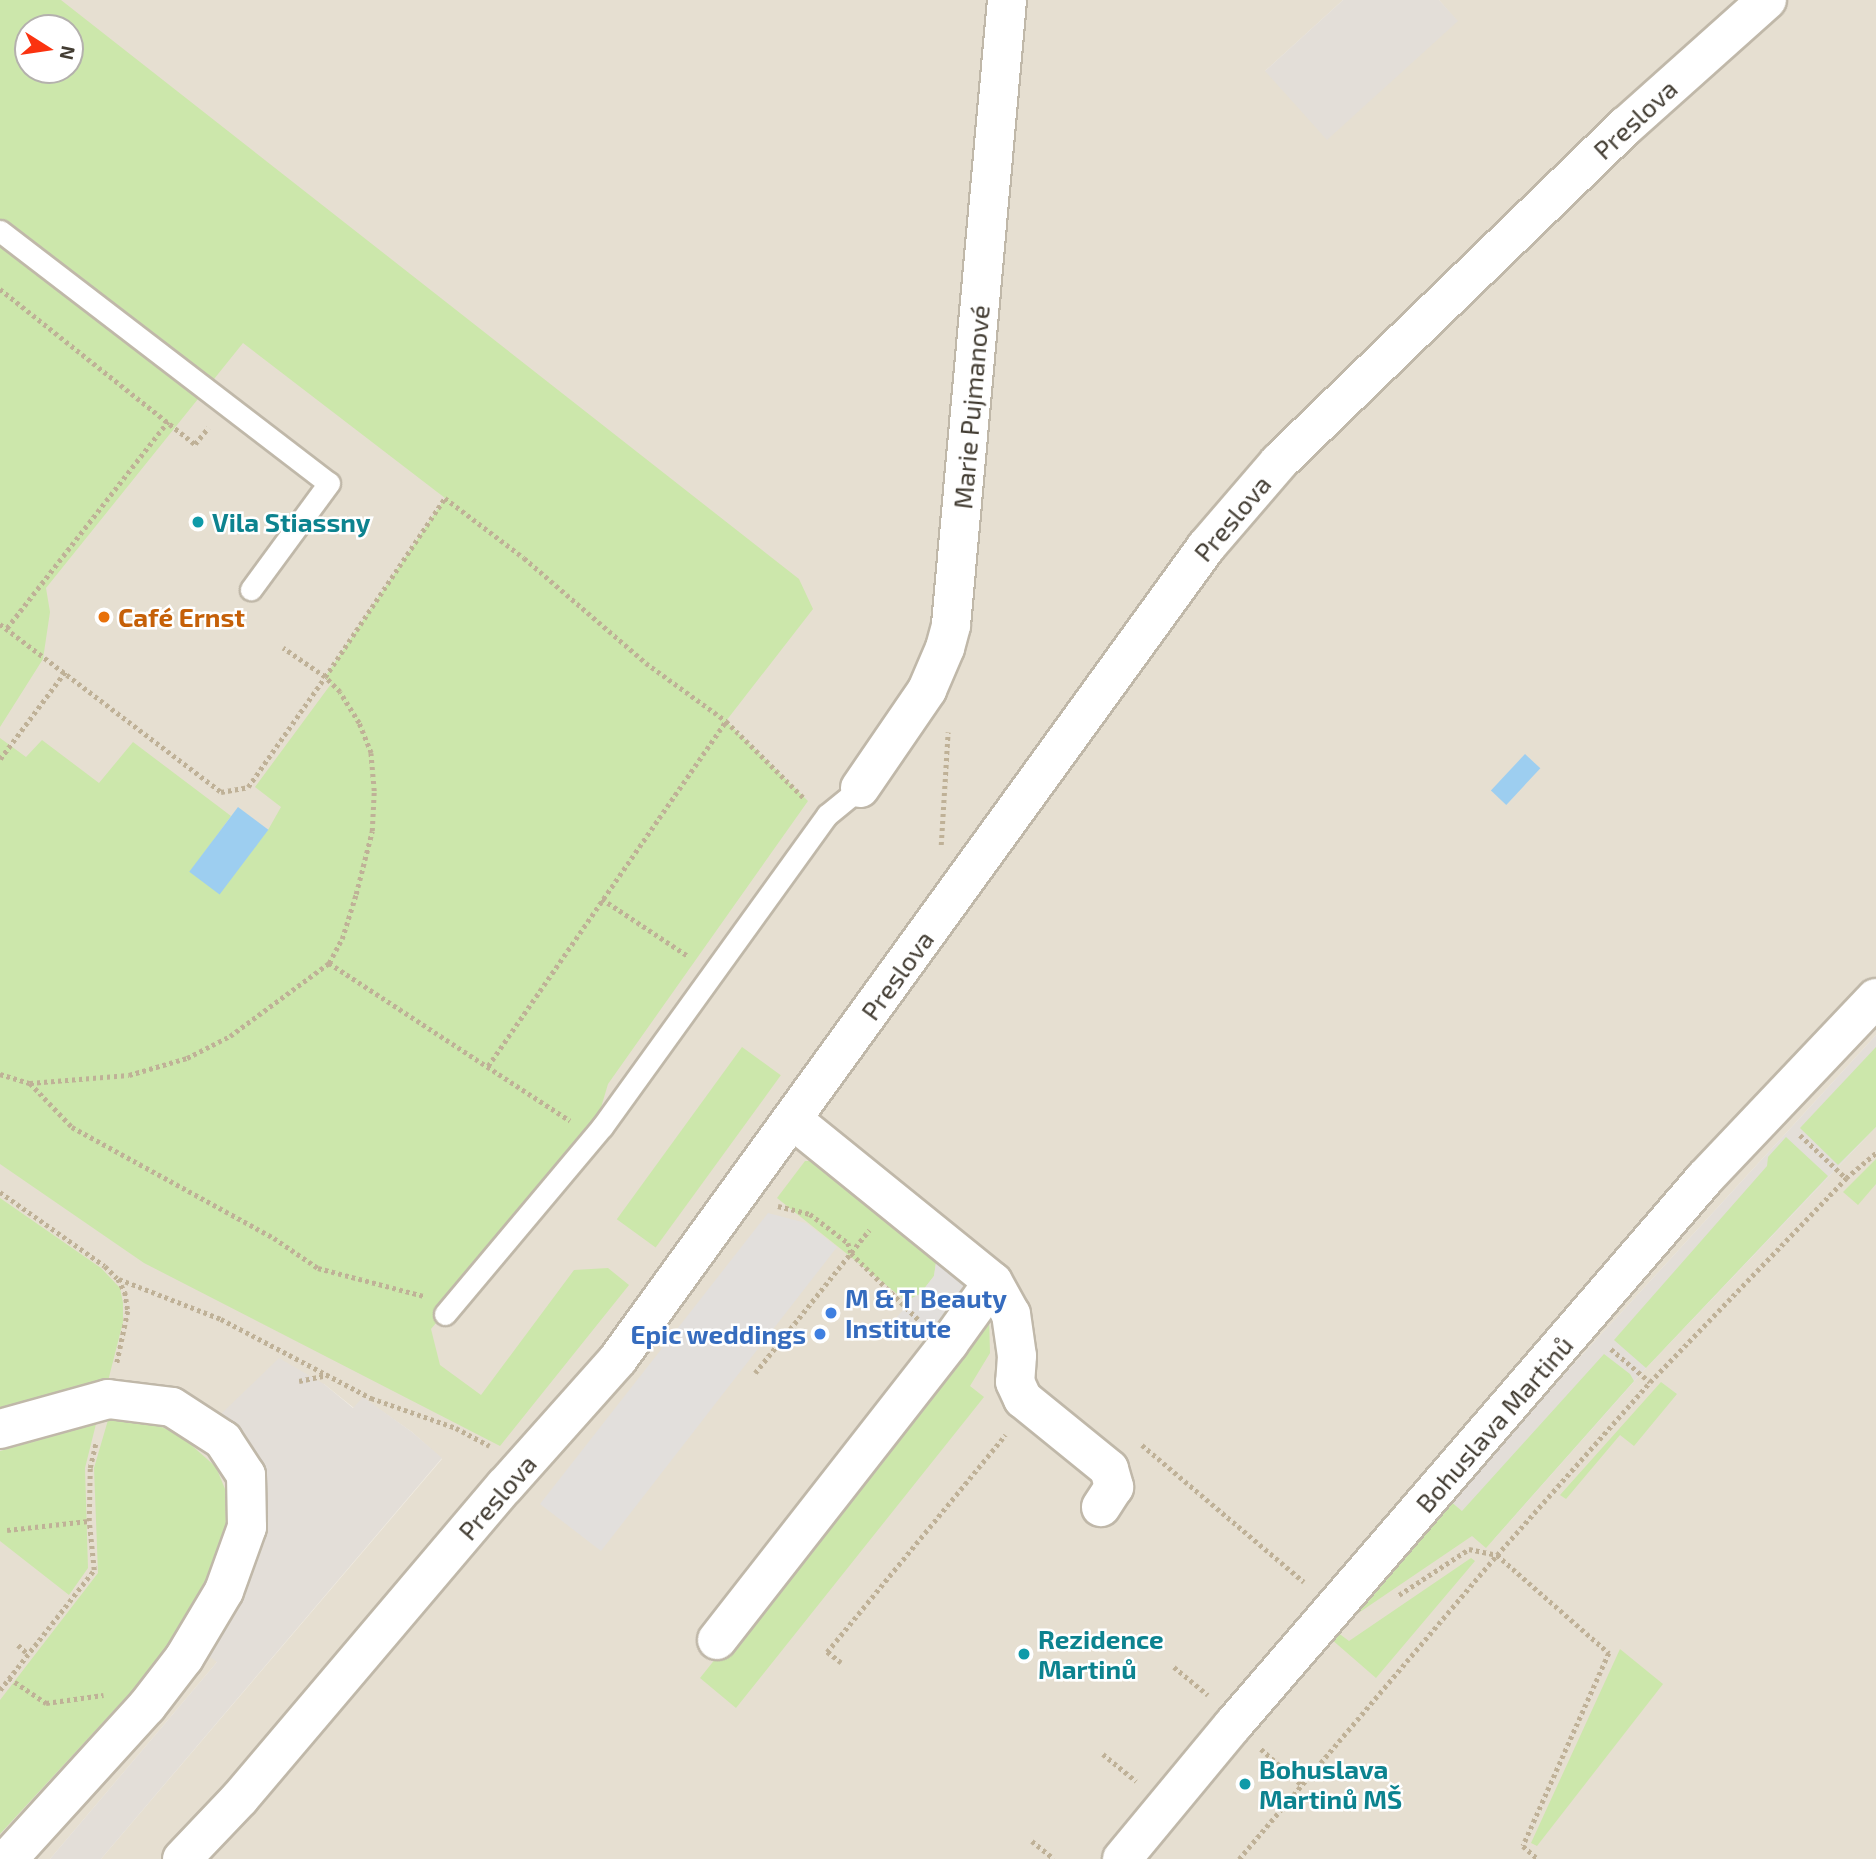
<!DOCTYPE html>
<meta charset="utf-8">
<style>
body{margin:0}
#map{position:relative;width:1876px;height:1859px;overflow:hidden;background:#f2ede3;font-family:"Exo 2",sans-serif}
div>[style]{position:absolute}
.residential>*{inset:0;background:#e6dfd1}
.industrial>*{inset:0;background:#e3ded8}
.green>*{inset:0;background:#cce7ab;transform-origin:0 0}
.parking>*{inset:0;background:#e2dfdc}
.water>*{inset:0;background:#9dcef0;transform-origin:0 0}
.path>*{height:4.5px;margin-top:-2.25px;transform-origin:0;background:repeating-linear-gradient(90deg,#bfb197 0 3.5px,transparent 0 7px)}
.roads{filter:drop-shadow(2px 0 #c0b8a9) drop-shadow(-2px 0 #c0b8a9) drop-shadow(0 2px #c0b8a9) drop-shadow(0 -2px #c0b8a9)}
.lane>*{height:21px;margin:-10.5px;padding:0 10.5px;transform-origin:10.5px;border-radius:10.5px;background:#fff}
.street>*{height:38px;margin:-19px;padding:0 19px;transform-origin:19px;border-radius:19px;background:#fff}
.dots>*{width:19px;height:19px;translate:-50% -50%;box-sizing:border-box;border:4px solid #fff;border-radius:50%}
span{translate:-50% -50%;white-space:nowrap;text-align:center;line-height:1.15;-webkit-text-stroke:5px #fff;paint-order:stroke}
.street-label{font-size:26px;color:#433d33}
.culture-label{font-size:26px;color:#0d838f;font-weight:700}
.left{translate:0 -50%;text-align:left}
.food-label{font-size:26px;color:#c56008;font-weight:700}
.shop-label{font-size:26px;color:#366cbe;font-weight:700}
.right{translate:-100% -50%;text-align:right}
.north{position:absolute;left:14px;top:14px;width:70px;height:70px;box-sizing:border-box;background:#fff;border:2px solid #b4b1ad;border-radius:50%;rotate:102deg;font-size:19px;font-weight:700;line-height:28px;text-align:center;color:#433d33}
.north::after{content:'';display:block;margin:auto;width:24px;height:32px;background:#fb3310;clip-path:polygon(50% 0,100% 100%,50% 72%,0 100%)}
</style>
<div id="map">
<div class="residential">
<i style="clip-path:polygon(evenodd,0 0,1343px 0,1265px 71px,1457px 21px,1439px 0,1876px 0,1876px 1035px,1449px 1500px,1494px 1539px,1646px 1368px,1876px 1127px,1876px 1859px,101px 1859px,442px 1459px,412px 1432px,363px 1398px,354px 1408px,324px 1384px,250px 1468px,217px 1662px,50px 1859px,0 1859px,0 0,28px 28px,70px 28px,70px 70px,28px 70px,28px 28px)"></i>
</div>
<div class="industrial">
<i style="clip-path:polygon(1343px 0,1439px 0,1458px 21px,1327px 140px,1265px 71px)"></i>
<i style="clip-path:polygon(1876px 1035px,1876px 1127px,1646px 1368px,1494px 1539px,1449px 1500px)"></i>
<i style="clip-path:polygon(279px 1358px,324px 1384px,353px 1408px,363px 1397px,412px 1432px,442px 1458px,101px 1859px,50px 1859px,217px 1662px,202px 1651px,250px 1468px,221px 1414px)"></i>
</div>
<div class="green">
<i style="clip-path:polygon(evenodd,0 0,61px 0,799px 579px,813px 609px,726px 721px,808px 801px,608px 1084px,600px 1111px,602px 1127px,431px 1329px,440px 1365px,481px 1395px,574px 1270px,608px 1268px,629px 1285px,500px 1446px,144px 1263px,0 1164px,0 738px,26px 757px,42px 740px,99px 783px,133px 742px,231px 816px,190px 872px,268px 830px,281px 807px,255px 787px,331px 684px,325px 677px,445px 498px,243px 343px,46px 588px,50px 612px,43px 659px,0 727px,0 0,28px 28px,70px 28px,70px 70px,28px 70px,28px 28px)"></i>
<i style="left:742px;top:1047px;width:48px;height:213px;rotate:36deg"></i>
<i style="clip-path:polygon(1876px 1047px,1876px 1127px,1838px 1165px,1800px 1128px)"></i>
<i style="clip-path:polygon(1786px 1137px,1828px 1176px,1646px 1368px,1614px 1340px,1767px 1166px,1768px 1157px)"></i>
<i style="clip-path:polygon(1876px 1159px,1876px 1184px,1858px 1205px,1843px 1192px)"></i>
<i style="clip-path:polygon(805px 1161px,820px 1161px,937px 1256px,934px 1276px,920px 1294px,906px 1301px,777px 1198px)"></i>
<i style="clip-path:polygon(0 1198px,101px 1268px,120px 1288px,123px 1303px,123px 1322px,106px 1389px,0 1417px)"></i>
<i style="clip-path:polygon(989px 1317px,990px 1353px,970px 1386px,984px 1397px,736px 1708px,700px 1678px)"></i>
<i style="clip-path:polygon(1604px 1354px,1630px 1374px,1634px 1381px,1486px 1548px,1472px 1536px,1354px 1616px,1344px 1608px,1449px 1500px,1462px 1511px)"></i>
<i style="clip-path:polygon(1661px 1382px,1677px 1394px,1634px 1446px,1620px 1435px,1566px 1499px,1560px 1495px)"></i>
<i style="clip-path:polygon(129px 1418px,157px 1425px,180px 1435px,216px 1467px,225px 1489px,226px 1526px,219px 1555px,179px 1630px,152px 1669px,0 1834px,0 1700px,98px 1573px,94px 1468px,108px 1420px)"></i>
<i style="clip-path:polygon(96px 1424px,85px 1468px,88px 1568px,69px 1595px,0 1541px,0 1451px)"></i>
<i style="clip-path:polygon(1471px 1558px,1475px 1561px,1376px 1678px,1323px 1632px,1329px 1626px,1349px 1641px)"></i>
<i style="clip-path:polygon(1620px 1649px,1663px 1684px,1537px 1846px,1531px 1843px)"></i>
</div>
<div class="parking">
<i style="clip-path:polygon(768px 1213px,806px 1223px,837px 1247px,601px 1551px,540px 1504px)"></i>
<i style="clip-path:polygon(937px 1256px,983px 1299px,929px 1339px,906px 1322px,903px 1325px,895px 1319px,905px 1308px,906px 1301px,920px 1294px,934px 1276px)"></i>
</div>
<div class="water">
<i style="left:1525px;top:754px;width:21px;height:50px;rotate:43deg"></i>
<i style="left:238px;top:807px;width:38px;height:81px;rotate:37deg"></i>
</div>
<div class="path">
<i style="left:0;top:289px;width:249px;rotate:38.5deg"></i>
<i style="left:195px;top:444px;width:21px;rotate:-51deg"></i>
<i style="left:0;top:624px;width:278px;rotate:37.2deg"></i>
<i style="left:221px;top:792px;width:27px;rotate:-10deg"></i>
<i style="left:248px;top:787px;width:134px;rotate:-55deg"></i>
<i style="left:325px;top:677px;width:51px;rotate:-145.4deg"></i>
<i style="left:7px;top:628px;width:262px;rotate:-52.1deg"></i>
<i style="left:0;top:759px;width:109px;rotate:-53.2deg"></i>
<i style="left:941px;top:845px;width:113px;rotate:-86.5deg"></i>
<i style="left:602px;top:899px;width:103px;rotate:33.5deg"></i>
<i style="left:329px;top:963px;width:288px;rotate:33.2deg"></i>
<i style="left:488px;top:1066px;width:419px;rotate:-55.4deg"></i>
<i style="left:0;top:1074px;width:31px;rotate:17deg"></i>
<i style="left:30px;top:1083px;width:99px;rotate:-4.6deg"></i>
<i style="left:129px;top:1075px;width:60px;rotate:-16.3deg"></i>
<i style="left:187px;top:1058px;width:48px;rotate:-27.1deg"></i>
<i style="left:230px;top:1036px;width:123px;rotate:-36.4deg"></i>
<i style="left:329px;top:963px;width:27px;rotate:-62deg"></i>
<i style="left:342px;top:939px;width:47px;rotate:-72.7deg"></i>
<i style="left:356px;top:894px;width:65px;rotate:-75.7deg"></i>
<i style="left:372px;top:831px;width:40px;rotate:-87.1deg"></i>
<i style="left:374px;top:791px;width:38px;rotate:-95deg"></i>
<i style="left:371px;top:753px;width:32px;rotate:-112deg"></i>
<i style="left:359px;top:723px;width:36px;rotate:-122deg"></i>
<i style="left:340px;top:692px;width:21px;rotate:-135deg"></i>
<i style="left:325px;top:677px;width:216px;rotate:-56.2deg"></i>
<i style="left:445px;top:498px;width:99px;rotate:37.2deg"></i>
<i style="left:524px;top:558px;width:161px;rotate:40.7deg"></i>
<i style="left:646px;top:663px;width:99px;rotate:35.9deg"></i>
<i style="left:726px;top:721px;width:110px;rotate:44.6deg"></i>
<i style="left:30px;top:1083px;width:61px;rotate:46.3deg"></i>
<i style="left:72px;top:1127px;width:230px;rotate:28.8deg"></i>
<i style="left:274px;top:1238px;width:53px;rotate:34.3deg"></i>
<i style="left:318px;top:1268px;width:110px;rotate:14.8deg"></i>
<i style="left:1800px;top:1135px;width:63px;rotate:43.1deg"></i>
<i style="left:0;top:1192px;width:128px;rotate:35.2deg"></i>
<i style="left:105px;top:1266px;width:18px;rotate:45deg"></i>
<i style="left:118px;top:1279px;width:15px;rotate:62deg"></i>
<i style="left:125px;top:1292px;width:19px;rotate:81deg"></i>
<i style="left:128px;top:1311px;width:53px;rotate:101.9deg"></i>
<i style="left:778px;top:1206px;width:33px;rotate:14deg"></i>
<i style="left:810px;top:1214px;width:48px;rotate:37.3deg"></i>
<i style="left:848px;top:1243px;width:10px;rotate:73deg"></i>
<i style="left:851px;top:1253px;width:95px;rotate:44.6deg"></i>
<i style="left:119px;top:1279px;width:110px;rotate:21.4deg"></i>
<i style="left:221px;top:1319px;width:170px;rotate:27.8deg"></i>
<i style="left:371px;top:1398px;width:90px;rotate:19.4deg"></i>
<i style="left:456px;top:1428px;width:38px;rotate:28deg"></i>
<i style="left:1611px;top:1349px;width:51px;rotate:40.2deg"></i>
<i style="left:755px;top:1373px;width:183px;rotate:-51.4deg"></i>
<i style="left:299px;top:1381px;width:29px;rotate:-12deg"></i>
<i style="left:1142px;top:1445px;width:212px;rotate:40.2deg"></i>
<i style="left:7px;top:1530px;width:82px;rotate:-6.3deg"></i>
<i style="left:1399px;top:1595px;width:84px;rotate:-33.3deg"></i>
<i style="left:1469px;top:1549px;width:29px;rotate:12deg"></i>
<i style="left:1497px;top:1555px;width:149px;rotate:41.2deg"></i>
<i style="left:1609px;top:1653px;width:211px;rotate:114deg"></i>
<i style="left:1523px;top:1846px;width:20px;rotate:41deg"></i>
<i style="left:18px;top:1645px;width:13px;rotate:42deg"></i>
<i style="left:841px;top:1663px;width:18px;rotate:-142deg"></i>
<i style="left:827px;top:1652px;width:281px;rotate:-50.6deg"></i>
<i style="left:1174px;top:1667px;width:44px;rotate:39.5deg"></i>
<i style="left:9px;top:1678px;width:45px;rotate:34deg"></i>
<i style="left:46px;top:1703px;width:58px;rotate:-8deg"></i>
<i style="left:0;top:1690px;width:152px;rotate:-51.9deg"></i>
<i style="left:94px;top:1570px;width:49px;rotate:-95.8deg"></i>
<i style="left:89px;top:1521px;width:53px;rotate:-88.9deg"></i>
<i style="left:90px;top:1468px;width:27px;rotate:-77deg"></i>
<i style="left:1261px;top:1749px;width:55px;rotate:41.3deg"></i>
<i style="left:1103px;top:1754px;width:43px;rotate:39.3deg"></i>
<i style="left:1032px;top:1841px;width:28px;rotate:39deg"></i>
<i style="left:1239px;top:1859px;width:399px;rotate:-49.7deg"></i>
<i style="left:1497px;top:1555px;width:231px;rotate:-48.5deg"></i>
<i style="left:1650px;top:1382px;width:283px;rotate:-46.1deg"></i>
<i style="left:1846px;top:1178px;width:39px;rotate:-40deg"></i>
</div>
<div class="roads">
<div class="lane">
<i style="left:0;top:231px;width:414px;rotate:37.5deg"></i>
<i style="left:329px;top:483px;width:132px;rotate:126.3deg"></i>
<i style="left:445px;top:1314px;width:244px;rotate:-50deg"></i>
<i style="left:602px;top:1127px;width:385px;rotate:-54.2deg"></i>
<i style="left:827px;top:815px;width:43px;rotate:-39.3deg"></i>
</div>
<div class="street">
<i style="left:860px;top:788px;width:119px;rotate:-55.6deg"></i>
<i style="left:927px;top:690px;width:46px;rotate:-66.8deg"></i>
<i style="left:945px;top:648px;width:24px;rotate:-75deg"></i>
<i style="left:951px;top:625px;width:628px;rotate:-84.88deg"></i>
<i style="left:793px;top:1120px;width:257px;rotate:39deg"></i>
<i style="left:993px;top:1282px;width:37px;rotate:61deg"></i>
<i style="left:1011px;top:1314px;width:42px;rotate:81.9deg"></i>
<i style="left:1017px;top:1356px;width:26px;rotate:94deg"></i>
<i style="left:1015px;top:1382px;width:19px;rotate:65deg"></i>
<i style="left:1023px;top:1399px;width:111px;rotate:39.1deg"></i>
<i style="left:1109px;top:1469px;width:19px;rotate:74deg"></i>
<i style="left:1114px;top:1487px;width:24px;rotate:123deg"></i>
<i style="left:0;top:1429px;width:112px;rotate:-15.5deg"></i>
<i style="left:108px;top:1399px;width:64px;rotate:7.1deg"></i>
<i style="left:172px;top:1407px;width:61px;rotate:32.9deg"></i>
<i style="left:223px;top:1440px;width:42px;rotate:56.7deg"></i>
<i style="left:246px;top:1475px;width:52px;rotate:88.9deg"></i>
<i style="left:247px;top:1527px;width:68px;rotate:109.8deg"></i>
<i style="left:224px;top:1591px;width:78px;rotate:120.8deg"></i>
<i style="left:184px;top:1658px;width:61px;rotate:127.6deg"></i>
<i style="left:147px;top:1706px;width:207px;rotate:132.3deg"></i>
<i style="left:717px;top:1640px;width:377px;rotate:-52deg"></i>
<i style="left:949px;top:1343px;width:75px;rotate:-54.2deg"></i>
<i style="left:182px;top:1859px;width:84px;rotate:-46.4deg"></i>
<i style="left:240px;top:1798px;width:409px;rotate:-49.7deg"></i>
<i style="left:505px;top:1486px;width:170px;rotate:-48.3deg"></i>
<i style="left:618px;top:1359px;width:1003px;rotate:-54.09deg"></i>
<i style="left:1206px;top:547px;width:112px;rotate:-49.3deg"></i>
<i style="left:1279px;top:462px;width:483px;rotate:-44.1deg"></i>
<i style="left:1626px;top:126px;width:189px;rotate:-41.8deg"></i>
<i style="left:1122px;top:1859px;width:174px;rotate:-50.4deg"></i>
<i style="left:1233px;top:1725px;width:722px;rotate:-49.21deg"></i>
<i style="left:1705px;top:1178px;width:248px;rotate:-46.5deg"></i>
</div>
</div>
<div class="dots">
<i style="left:198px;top:522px;background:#0f9aa8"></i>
<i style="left:104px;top:617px;background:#e8710a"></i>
<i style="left:831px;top:1313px;background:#3f7fe0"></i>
<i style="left:820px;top:1334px;background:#3f7fe0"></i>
<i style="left:1024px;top:1654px;background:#0f9aa8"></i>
<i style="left:1245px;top:1784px;background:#0f9aa8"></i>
</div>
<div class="street-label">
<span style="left:1635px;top:119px;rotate:-43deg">Preslova</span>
<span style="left:971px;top:407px;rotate:-85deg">Marie Pujmanové</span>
<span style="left:1232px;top:518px;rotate:-50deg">Preslova</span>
<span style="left:897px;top:975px;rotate:-54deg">Preslova</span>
<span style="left:1494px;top:1424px;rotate:-49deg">Bohuslava Martinů</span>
<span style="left:497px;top:1497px;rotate:-49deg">Preslova</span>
</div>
<div class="culture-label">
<span class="left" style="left:212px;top:522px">Vila Stiassny</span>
<span class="left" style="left:1038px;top:1654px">Rezidence<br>Martinů</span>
<span class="left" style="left:1259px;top:1784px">Bohuslava<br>Martinů MŠ</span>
</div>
<div class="food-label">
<span class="left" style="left:118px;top:617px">Café Ernst</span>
</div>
<div class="shop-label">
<span class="left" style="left:845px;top:1313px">M &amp; T Beauty<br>Institute</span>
<span class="right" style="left:806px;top:1334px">Epic weddings</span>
</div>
<div class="north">N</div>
</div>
